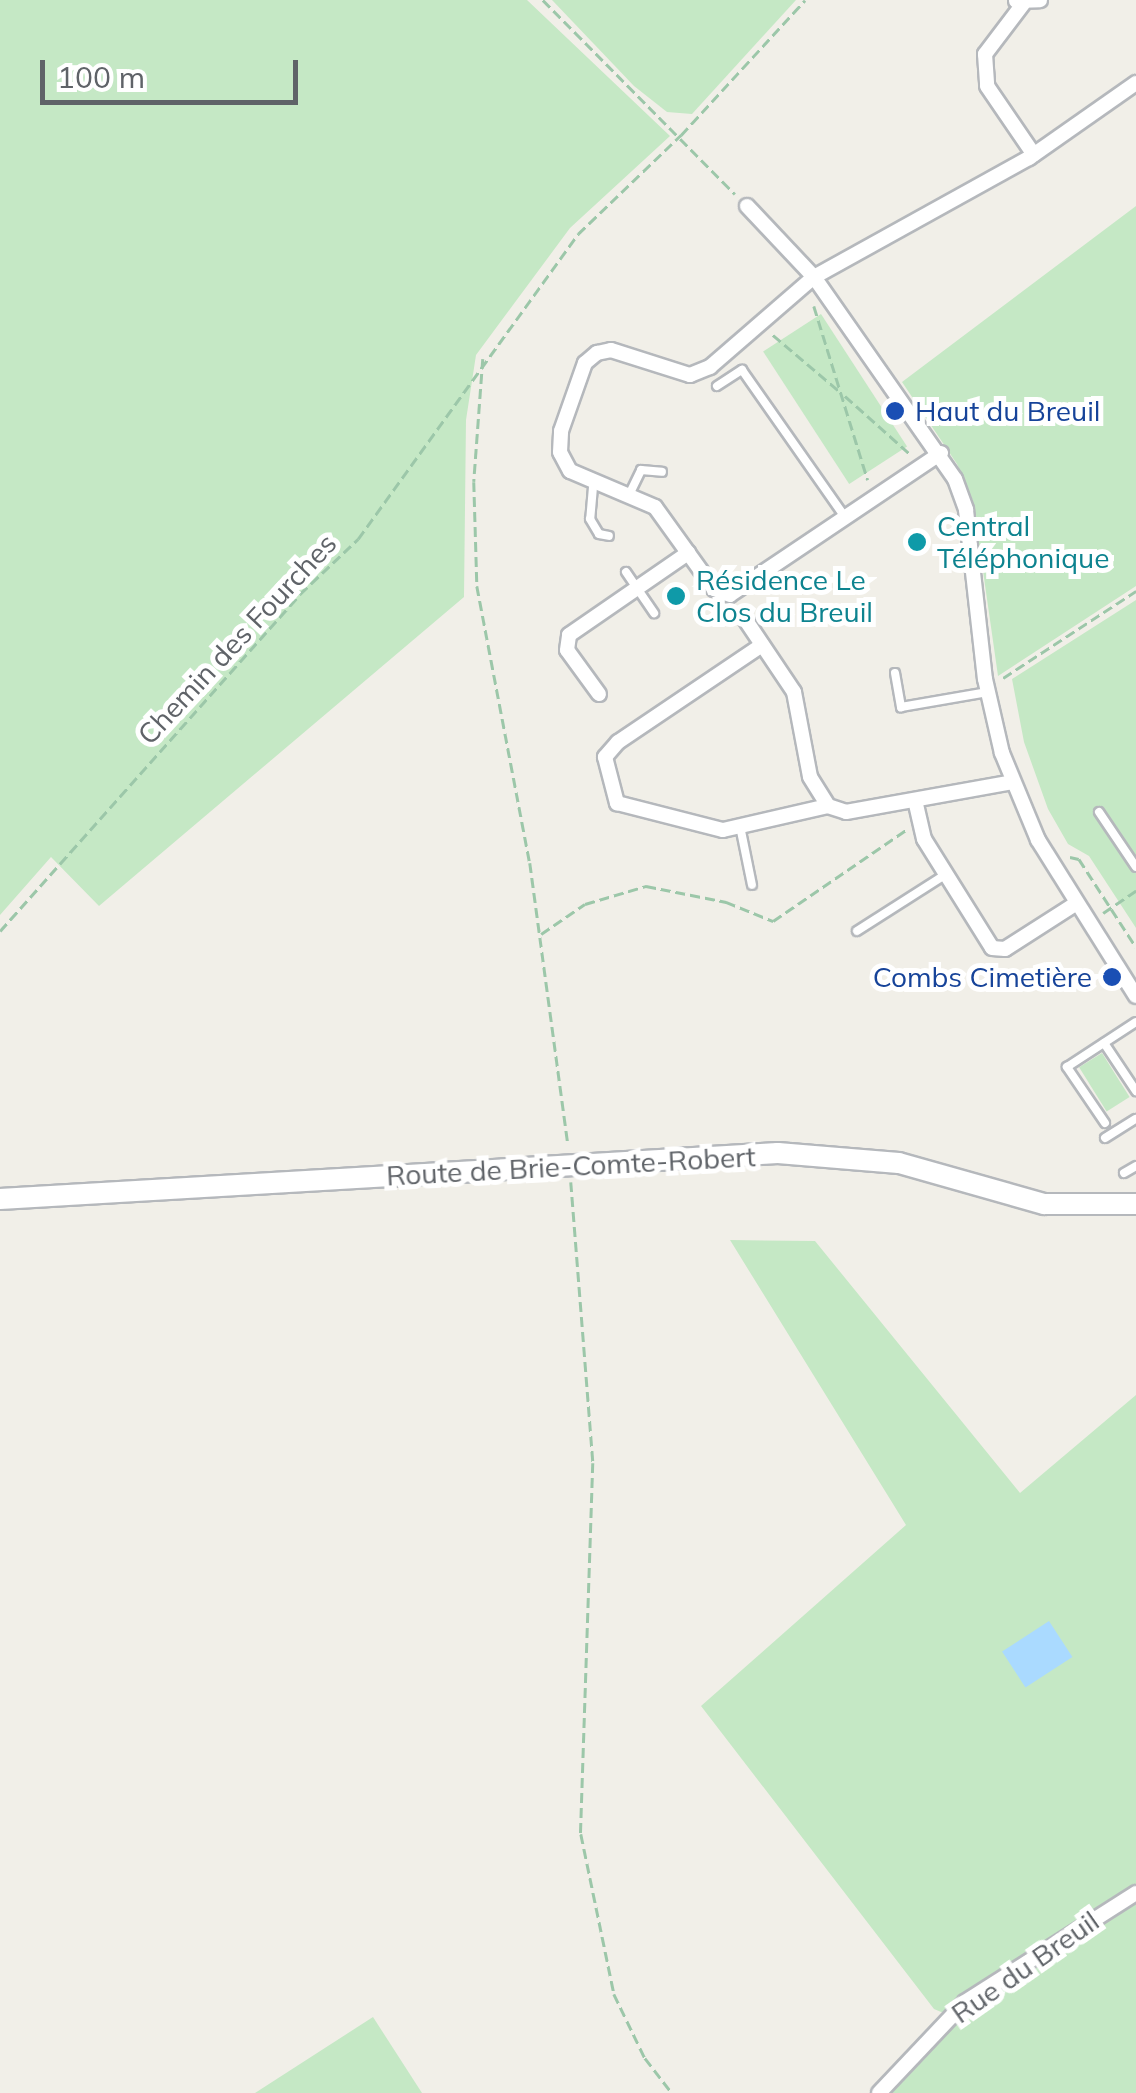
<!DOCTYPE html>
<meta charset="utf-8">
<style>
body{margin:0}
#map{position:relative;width:1136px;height:2093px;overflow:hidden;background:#f1efe8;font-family:Mulish,sans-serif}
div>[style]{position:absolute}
.green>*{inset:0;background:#c5e8c5;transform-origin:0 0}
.water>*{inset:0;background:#aadaff;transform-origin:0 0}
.path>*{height:2.5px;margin-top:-1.25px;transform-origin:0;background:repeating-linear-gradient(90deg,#9cc7a9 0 10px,transparent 0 15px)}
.roads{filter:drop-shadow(2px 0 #b5b8bc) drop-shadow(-2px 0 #b5b8bc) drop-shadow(0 2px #b5b8bc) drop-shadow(0 -2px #b5b8bc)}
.service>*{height:8px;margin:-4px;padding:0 4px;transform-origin:4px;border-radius:4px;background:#fff}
.minor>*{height:14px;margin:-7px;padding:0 7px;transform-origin:7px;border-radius:7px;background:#fff}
.secondary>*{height:20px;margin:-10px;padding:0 10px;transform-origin:10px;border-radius:10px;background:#fff}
.dots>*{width:28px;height:28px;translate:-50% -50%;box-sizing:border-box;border:5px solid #fff;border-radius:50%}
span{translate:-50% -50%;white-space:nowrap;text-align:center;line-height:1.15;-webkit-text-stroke:10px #fff;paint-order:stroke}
.transit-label{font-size:28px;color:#164399}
.left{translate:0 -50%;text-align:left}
.right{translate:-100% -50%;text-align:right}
.culture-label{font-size:28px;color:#0d838f}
.street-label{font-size:28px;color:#5f6368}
.scale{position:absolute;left:40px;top:60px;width:258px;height:45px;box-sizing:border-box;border:5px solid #5f6368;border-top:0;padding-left:12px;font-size:30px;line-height:35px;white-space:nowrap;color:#5f6368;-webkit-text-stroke:8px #fff;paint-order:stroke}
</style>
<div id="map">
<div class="green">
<i style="clip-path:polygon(0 0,527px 0,670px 136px,570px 228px,476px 355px,466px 420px,464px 597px,99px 906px,51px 857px,0 915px)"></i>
<i style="clip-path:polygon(552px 0,796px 0,692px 114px,667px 112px,634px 86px)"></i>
<i style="clip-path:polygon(1136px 206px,1136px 586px,998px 676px,973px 501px,957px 464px,902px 382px)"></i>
<i style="left:821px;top:314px;width:158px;height:69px;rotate:57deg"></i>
<i style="clip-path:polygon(1136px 600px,1136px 928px,1089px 856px,1068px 844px,1048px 809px,1024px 742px,1012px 679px)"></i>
<i style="left:1102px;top:1053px;width:52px;height:27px;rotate:58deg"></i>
<i style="clip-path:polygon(730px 1240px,815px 1241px,1020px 1493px,1136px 1395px,1136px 2093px,892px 2093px,958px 2019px,934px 2009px,701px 1706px,906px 1525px)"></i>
<i style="clip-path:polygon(373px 2017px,422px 2093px,255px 2093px)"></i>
</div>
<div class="water">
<i style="left:1049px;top:1621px;width:43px;height:56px;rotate:57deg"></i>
</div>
<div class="path">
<i style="left:543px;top:0;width:273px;rotate:45.3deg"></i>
<i style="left:814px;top:306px;width:182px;rotate:72.8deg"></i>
<i style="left:773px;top:335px;width:87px;rotate:40.3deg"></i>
<i style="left:483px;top:359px;width:123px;rotate:94.2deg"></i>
<i style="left:474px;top:482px;width:104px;rotate:88.3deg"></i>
<i style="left:477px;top:586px;width:282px;rotate:79.2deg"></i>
<i style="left:530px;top:863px;width:285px;rotate:82.3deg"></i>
<i style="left:845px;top:396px;width:87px;rotate:41.7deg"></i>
<i style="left:1003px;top:678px;width:159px;rotate:-33.2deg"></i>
<i style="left:1070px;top:857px;width:9px;rotate:13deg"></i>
<i style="left:1079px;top:859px;width:105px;rotate:57.1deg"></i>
<i style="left:1103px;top:913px;width:40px;rotate:-34deg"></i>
<i style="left:0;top:931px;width:451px;rotate:-48.3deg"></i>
<i style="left:300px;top:594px;width:80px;rotate:-43.5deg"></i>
<i style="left:358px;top:539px;width:376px;rotate:-54.2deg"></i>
<i style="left:578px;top:234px;width:143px;rotate:-43.9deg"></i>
<i style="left:681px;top:135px;width:183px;rotate:-47.4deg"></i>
<i style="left:541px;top:934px;width:53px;rotate:-34.3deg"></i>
<i style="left:585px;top:904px;width:64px;rotate:-16.4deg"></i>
<i style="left:646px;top:886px;width:82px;rotate:11.3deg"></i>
<i style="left:726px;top:902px;width:51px;rotate:22deg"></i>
<i style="left:773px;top:921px;width:161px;rotate:-34.4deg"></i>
<i style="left:571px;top:1182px;width:282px;rotate:85.5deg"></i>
<i style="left:593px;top:1463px;width:371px;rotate:91.9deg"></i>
<i style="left:581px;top:1834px;width:163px;rotate:78.3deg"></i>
<i style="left:614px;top:1994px;width:71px;rotate:64.2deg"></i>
<i style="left:645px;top:2058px;width:44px;rotate:52.4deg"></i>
</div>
<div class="roads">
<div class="service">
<i style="left:717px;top:386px;width:30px;rotate:-33deg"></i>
<i style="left:742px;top:370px;width:179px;rotate:55deg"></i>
<i style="left:593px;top:487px;width:32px;rotate:95deg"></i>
<i style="left:590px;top:519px;width:17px;rotate:59deg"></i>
<i style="left:599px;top:534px;width:10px;rotate:11deg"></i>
<i style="left:629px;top:495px;width:28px;rotate:-64deg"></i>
<i style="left:641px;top:470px;width:21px;rotate:5deg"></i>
<i style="left:626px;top:572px;width:50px;rotate:55.7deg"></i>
<i style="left:895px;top:673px;width:35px;rotate:80deg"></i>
<i style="left:901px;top:707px;width:88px;rotate:-9.8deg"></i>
<i style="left:1099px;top:812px;width:66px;rotate:56.1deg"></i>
<i style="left:740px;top:826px;width:60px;rotate:78.5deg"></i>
<i style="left:857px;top:931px;width:104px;rotate:-32.5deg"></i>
<i style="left:1104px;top:1043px;width:58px;rotate:56.3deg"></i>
<i style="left:1105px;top:1123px;width:68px;rotate:-124.2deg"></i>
<i style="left:1067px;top:1067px;width:82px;rotate:-33.1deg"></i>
<i style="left:1105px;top:1138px;width:36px;rotate:-32deg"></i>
<i style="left:1124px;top:1173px;width:14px;rotate:-30deg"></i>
</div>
<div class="minor">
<i style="left:1016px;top:1px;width:24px;rotate:-2deg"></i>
<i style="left:1023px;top:4px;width:63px;rotate:127.2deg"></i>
<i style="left:985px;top:54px;width:32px;rotate:86deg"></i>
<i style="left:987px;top:86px;width:83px;rotate:55.7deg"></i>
<i style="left:747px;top:206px;width:98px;rotate:46.7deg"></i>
<i style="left:814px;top:277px;width:246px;rotate:55.1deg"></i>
<i style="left:955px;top:479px;width:33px;rotate:70deg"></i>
<i style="left:966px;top:510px;width:170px;rotate:83.6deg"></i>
<i style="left:985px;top:679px;width:76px;rotate:77.1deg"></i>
<i style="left:1002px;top:753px;width:94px;rotate:67.5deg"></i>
<i style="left:1038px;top:840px;width:184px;rotate:57.9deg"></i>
<i style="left:941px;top:453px;width:254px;rotate:146.1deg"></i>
<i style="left:730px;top:595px;width:17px;rotate:-159deg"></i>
<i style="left:714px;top:589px;width:101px;rotate:-125.7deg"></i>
<i style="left:655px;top:507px;width:92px;rotate:-157deg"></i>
<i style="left:570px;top:471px;width:21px;rotate:-118deg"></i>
<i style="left:560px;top:452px;width:21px;rotate:-87deg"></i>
<i style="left:561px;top:431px;width:72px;rotate:-70.6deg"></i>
<i style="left:585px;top:363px;width:16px;rotate:-40deg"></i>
<i style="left:597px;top:353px;width:14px;rotate:-12deg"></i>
<i style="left:611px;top:350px;width:83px;rotate:17.6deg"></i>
<i style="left:690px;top:375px;width:22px;rotate:-22deg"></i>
<i style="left:710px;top:367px;width:138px;rotate:-40.9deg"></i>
<i style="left:814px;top:277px;width:246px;rotate:-29deg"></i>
<i style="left:1029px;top:158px;width:131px;rotate:-35deg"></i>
<i style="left:745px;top:619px;width:88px;rotate:56.1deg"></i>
<i style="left:794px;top:692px;width:86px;rotate:79.3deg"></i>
<i style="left:810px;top:777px;width:34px;rotate:58deg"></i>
<i style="left:828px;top:806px;width:19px;rotate:18deg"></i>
<i style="left:846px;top:812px;width:169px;rotate:-10.2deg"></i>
<i style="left:762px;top:645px;width:174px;rotate:146deg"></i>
<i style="left:618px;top:742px;width:20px;rotate:131deg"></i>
<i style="left:605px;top:757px;width:48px;rotate:75.4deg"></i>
<i style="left:617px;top:803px;width:109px;rotate:14.3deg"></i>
<i style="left:723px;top:830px;width:108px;rotate:-12.9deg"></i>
<i style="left:599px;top:694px;width:54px;rotate:-126deg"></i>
<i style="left:567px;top:650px;width:15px;rotate:-82deg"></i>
<i style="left:569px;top:635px;width:145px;rotate:-34.6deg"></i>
<i style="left:915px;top:800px;width:40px;rotate:77deg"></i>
<i style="left:924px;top:839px;width:128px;rotate:58deg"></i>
<i style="left:992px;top:948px;width:13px;rotate:4deg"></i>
<i style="left:1005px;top:949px;width:85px;rotate:-32.6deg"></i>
<i style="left:879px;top:2093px;width:125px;rotate:-46.6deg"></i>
<i style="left:965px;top:2002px;width:203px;rotate:-32.5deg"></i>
</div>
<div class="secondary">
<i style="left:0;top:1199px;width:779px;rotate:-3.38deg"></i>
<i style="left:778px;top:1153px;width:121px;rotate:4.7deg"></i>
<i style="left:899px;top:1163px;width:151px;rotate:15.8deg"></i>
<i style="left:1044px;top:1204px;width:92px"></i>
</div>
</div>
<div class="dots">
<i style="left:895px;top:411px;background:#1a4fb4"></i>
<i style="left:917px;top:542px;background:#0f9aa8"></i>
<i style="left:676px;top:596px;background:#0f9aa8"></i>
<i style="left:1112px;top:977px;background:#1a4fb4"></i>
</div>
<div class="transit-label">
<span class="left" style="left:915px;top:411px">Haut du Breuil</span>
<span class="right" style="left:1092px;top:977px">Combs Cimetière</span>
</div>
<div class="culture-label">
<span class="left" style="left:937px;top:542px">Central<br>Téléphonique</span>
<span class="left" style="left:696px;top:596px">Résidence Le<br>Clos du Breuil</span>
</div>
<div class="street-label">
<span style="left:237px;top:639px;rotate:-47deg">Chemin des Fourches</span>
<span style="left:571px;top:1166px;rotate:-3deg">Route de Brie-Comte-Robert</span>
<span style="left:1025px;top:1967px;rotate:-35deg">Rue du Breuil</span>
</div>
<div class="scale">100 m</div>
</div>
